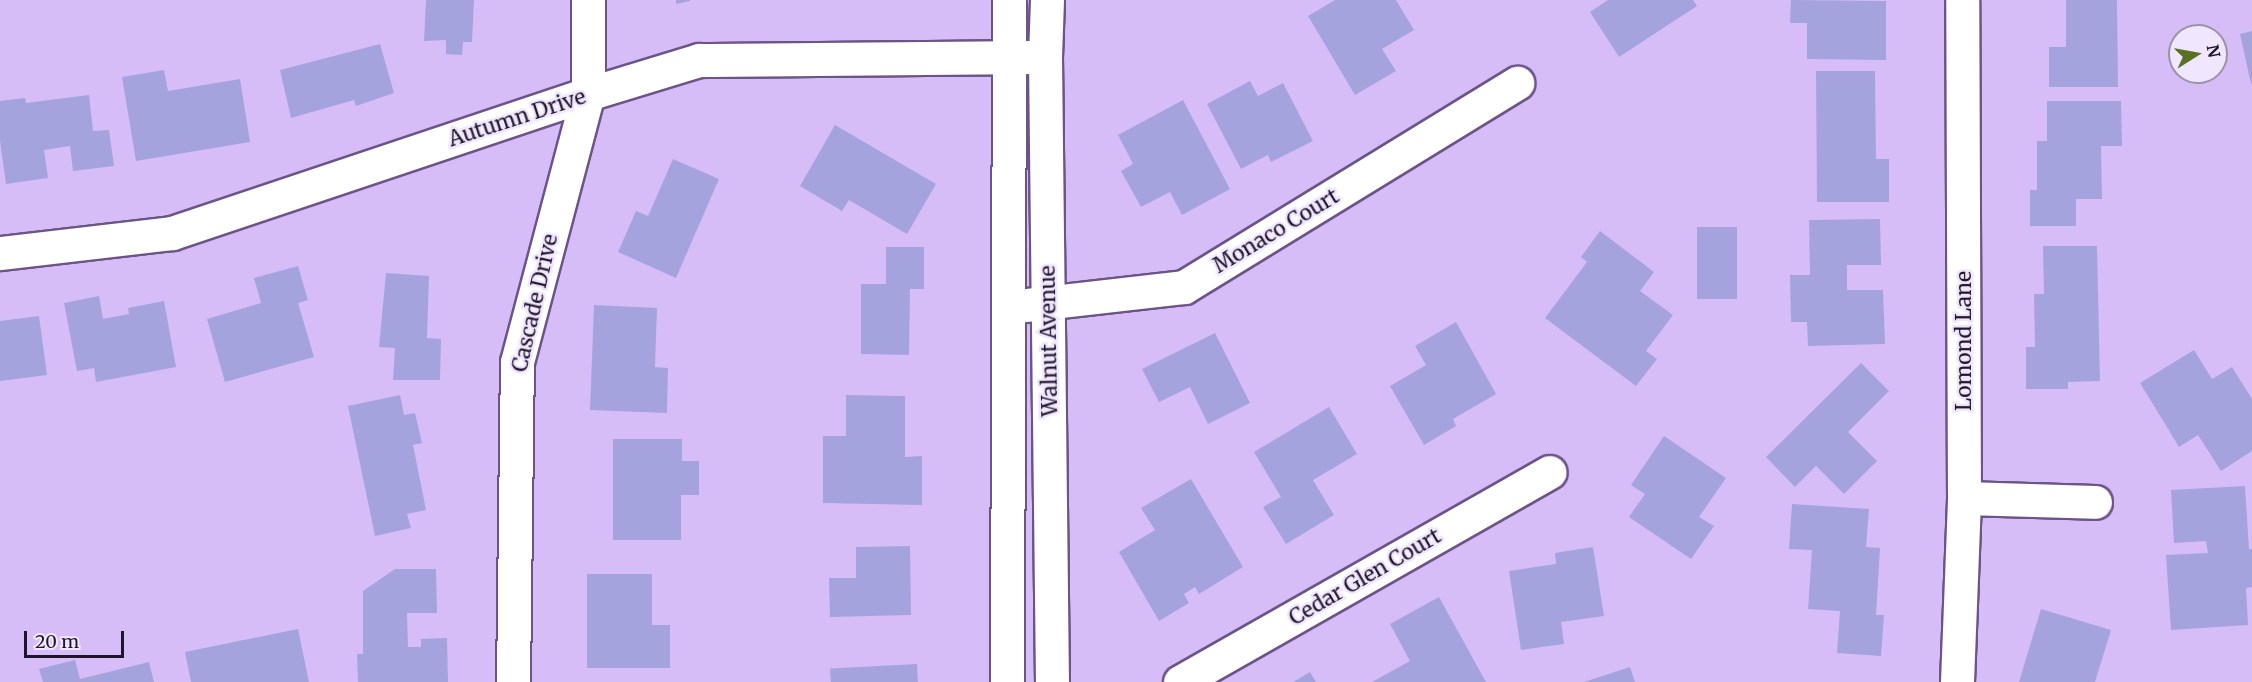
<!DOCTYPE html>
<style>
body{margin:0}
#map{position:relative;width:2252px;height:682px;overflow:hidden;background:#d7bdf7;font-family:Merriweather,serif}
div>[style]{position:absolute}
.building>*{inset:0;background:#a5a3de;transform-origin:0 0}
.roads{filter:drop-shadow(2px 0 #6c5487) drop-shadow(-2px 0 #6c5487) drop-shadow(0 2px #6c5487) drop-shadow(0 -2px #6c5487)}
.minor>*{height:33px;margin:-16.5px;padding:0 16.5px;transform-origin:16.5px;border-radius:16.5px;background:#fff}
span{translate:-50% -50%;white-space:nowrap;text-align:center;line-height:1.15;-webkit-text-stroke:5px #f0e6fe;paint-order:stroke}
.street-label{font-size:21px;color:#1f152a}
.north{position:absolute;left:2168px;top:24px;width:60px;height:60px;box-sizing:border-box;background:#f0e6fe;border:2px solid #9c92a9;border-radius:50%;rotate:79deg;font-size:16px;font-weight:700;line-height:24px;text-align:center;color:#1f152a}
.north::after{content:'';display:block;margin:auto;width:21px;height:27px;background:#587123;clip-path:polygon(50% 0,100% 100%,50% 72%,0 100%)}
.scale{position:absolute;left:24px;top:631px;width:100px;height:27px;box-sizing:border-box;border:3px solid #1f152a;border-top:0;padding-left:8px;font-size:18px;line-height:21px;white-space:nowrap;color:#1f152a;-webkit-text-stroke:4px #f0e6fe;paint-order:stroke}
</style>
<div id="map">
<div class="building">
<i style="clip-path:polygon(426px 0,474px 0,472px 42px,463px 42px,462px 55px,446px 54px,446px 40px,424px 41px)"></i>
<i style="clip-path:polygon(676px 0,690px 0,690px 1px,676px 4px)"></i>
<i style="clip-path:polygon(1335px 0,1396px 0,1414px 30px,1382px 49px,1396px 71px,1355px 95px,1308px 16px)"></i>
<i style="clip-path:polygon(1608px 0,1693px 0,1697px 6px,1619px 57px,1590px 12px)"></i>
<i style="clip-path:polygon(1791px 0,1886px 1px,1886px 60px,1807px 59px,1807px 23px,1790px 23px)"></i>
<i style="clip-path:polygon(2066px 0,2117px 0,2118px 87px,2049px 87px,2049px 47px,2066px 47px)"></i>
<i style="clip-path:polygon(2252px 31px,2252px 84px,2251px 84px,2240px 34px)"></i>
<i style="clip-path:polygon(380px 44px,394px 93px,356px 106px,354px 100px,291px 118px,280px 70px)"></i>
<i style="clip-path:polygon(164px 70px,168px 91px,240px 79px,250px 142px,136px 161px,122px 77px)"></i>
<i style="clip-path:polygon(1816px 71px,1875px 71px,1876px 159px,1889px 159px,1889px 202px,1817px 202px)"></i>
<i style="clip-path:polygon(1250px 81px,1258px 96px,1283px 83px,1313px 141px,1271px 162px,1268px 155px,1241px 169px,1207px 104px)"></i>
<i style="clip-path:polygon(89px 95px,93px 131px,109px 130px,114px 166px,73px 171px,70px 146px,44px 150px,48px 178px,6px 184px,0 141px,0 101px,25px 98px,26px 103px)"></i>
<i style="clip-path:polygon(1183px 100px,1230px 189px,1182px 215px,1170px 192px,1141px 207px,1121px 171px,1133px 164px,1118px 135px)"></i>
<i style="clip-path:polygon(2047px 101px,2121px 101px,2122px 146px,2101px 146px,2102px 199px,2076px 199px,2076px 226px,2030px 226px,2030px 190px,2037px 190px,2037px 141px,2047px 141px)"></i>
<i style="clip-path:polygon(835px 125px,936px 184px,907px 234px,849px 200px,842px 211px,800px 186px)"></i>
<i style="clip-path:polygon(673px 159px,719px 179px,676px 278px,618px 252px,636px 211px,648px 216px)"></i>
<i style="clip-path:polygon(1880px 219px,1881px 265px,1847px 265px,1847px 290px,1883px 290px,1885px 344px,1808px 346px,1807px 322px,1791px 322px,1790px 275px,1810px 275px,1809px 220px)"></i>
<i style="left:1697px;top:227px;width:40px;height:72px"></i>
<i style="clip-path:polygon(1600px 231px,1654px 272px,1640px 291px,1673px 315px,1646px 351px,1657px 359px,1636px 386px,1545px 318px,1587px 262px,1581px 257px)"></i>
<i style="clip-path:polygon(2043px 246px,2097px 246px,2100px 381px,2068px 382px,2068px 389px,2026px 389px,2026px 347px,2035px 347px,2034px 294px,2044px 294px)"></i>
<i style="clip-path:polygon(886px 247px,924px 247px,924px 289px,910px 289px,909px 355px,861px 354px,861px 284px,886px 284px)"></i>
<i style="clip-path:polygon(298px 266px,308px 300px,298px 303px,314px 357px,225px 382px,207px 319px,261px 303px,254px 278px)"></i>
<i style="clip-path:polygon(386px 273px,429px 276px,427px 338px,441px 339px,440px 380px,393px 380px,395px 348px,379px 347px)"></i>
<i style="clip-path:polygon(99px 296px,103px 319px,129px 314px,128px 308px,164px 301px,176px 367px,96px 382px,94px 368px,77px 371px,64px 303px)"></i>
<i style="clip-path:polygon(594px 305px,657px 308px,655px 367px,668px 368px,667px 413px,590px 410px)"></i>
<i style="clip-path:polygon(39px 316px,47px 375px,0 381px,0 321px)"></i>
<i style="clip-path:polygon(1456px 322px,1496px 394px,1453px 419px,1456px 426px,1424px 445px,1390px 386px,1426px 365px,1415px 346px)"></i>
<i style="clip-path:polygon(1215px 333px,1250px 403px,1208px 424px,1190px 387px,1159px 402px,1142px 369px)"></i>
<i style="clip-path:polygon(2194px 350px,2212px 379px,2232px 367px,2252px 399px,2252px 451px,2221px 471px,2198px 435px,2179px 447px,2140px 383px)"></i>
<i style="clip-path:polygon(1861px 363px,1889px 391px,1848px 432px,1877px 461px,1844px 494px,1816px 466px,1795px 487px,1766px 457px)"></i>
<i style="clip-path:polygon(400px 395px,404px 415px,415px 413px,422px 443px,413px 445px,426px 510px,407px 514px,411px 528px,375px 536px,348px 406px)"></i>
<i style="clip-path:polygon(846px 395px,905px 396px,905px 457px,922px 456px,922px 505px,823px 503px,823px 436px,846px 436px)"></i>
<i style="clip-path:polygon(1329px 407px,1357px 454px,1313px 480px,1334px 515px,1286px 544px,1263px 507px,1281px 497px,1254px 452px)"></i>
<i style="clip-path:polygon(1664px 436px,1726px 478px,1699px 517px,1714px 526px,1691px 559px,1629px 517px,1645px 494px,1631px 485px)"></i>
<i style="clip-path:polygon(613px 439px,682px 439px,682px 461px,699px 461px,699px 495px,681px 495px,681px 540px,613px 540px)"></i>
<i style="clip-path:polygon(1191px 479px,1243px 567px,1199px 594px,1195px 587px,1184px 594px,1189px 603px,1159px 621px,1119px 552px,1155px 530px,1141px 508px)"></i>
<i style="clip-path:polygon(2245px 486px,2249px 549px,2252px 549px,2252px 587px,2246px 588px,2248px 625px,2171px 630px,2166px 555px,2208px 553px,2206px 541px,2174px 543px,2171px 490px)"></i>
<i style="clip-path:polygon(1792px 504px,1869px 509px,1866px 547px,1880px 548px,1876px 615px,1884px 615px,1881px 656px,1837px 653px,1840px 611px,1808px 609px,1812px 550px,1789px 549px)"></i>
<i style="clip-path:polygon(910px 546px,911px 615px,830px 617px,829px 578px,856px 578px,856px 547px)"></i>
<i style="clip-path:polygon(1593px 547px,1604px 616px,1561px 622px,1564px 644px,1521px 650px,1509px 571px,1556px 564px,1555px 553px)"></i>
<i style="clip-path:polygon(395px 569px,436px 569px,437px 613px,407px 613px,408px 647px,421px 647px,421px 639px,447px 638px,448px 682px,358px 682px,357px 654px,363px 654px,363px 591px)"></i>
<i style="clip-path:polygon(587px 574px,652px 574px,652px 625px,670px 625px,670px 668px,587px 668px)"></i>
<i style="clip-path:polygon(1439px 597px,1486px 682px,1372px 682px,1410px 661px,1390px 624px)"></i>
<i style="clip-path:polygon(2041px 609px,2111px 630px,2095px 682px,2019px 682px)"></i>
<i style="clip-path:polygon(298px 629px,309px 682px,191px 682px,185px 652px)"></i>
<i style="clip-path:polygon(75px 660px,80px 679px,149px 662px,154px 682px,43px 682px,39px 669px)"></i>
<i style="left:917px;top:664px;width:18px;height:87px;rotate:87deg"></i>
<i style="clip-path:polygon(1630px 667px,1635px 682px,1584px 682px)"></i>
<i style="clip-path:polygon(1310px 672px,1316px 682px,1293px 682px)"></i>
</div>
<div class="roads">
<div class="minor">
<i style="left:1047px;top:0;width:57px;rotate:92deg"></i>
<i style="left:1045px;top:57px;width:625px;rotate:89.36deg"></i>
<i style="left:0;top:253px;width:173px;rotate:-6.6deg"></i>
<i style="left:172px;top:233px;width:439px;rotate:-18.5deg"></i>
<i style="left:588px;top:94px;width:116px;rotate:-17deg"></i>
<i style="left:699px;top:60px;width:346px;rotate:-0.5deg"></i>
<i style="left:1026px;top:305px;width:159px;rotate:-6.5deg"></i>
<i style="left:1184px;top:287px;width:391px;rotate:-31.5deg"></i>
<i style="left:1964px;top:498px;width:131px;rotate:1.7deg"></i>
<i style="left:513px;top:682px;width:320px;rotate:-89.3deg"></i>
<i style="left:517px;top:362px;width:277px;rotate:-75.2deg"></i>
<i style="left:588px;top:94px;width:94px;rotate:-90deg"></i>
<i style="left:1007px;top:682px;width:682px;rotate:-89.83deg"></i>
<i style="left:1180px;top:682px;width:425px;rotate:-29.6deg"></i>
<i style="left:1957px;top:682px;width:184px;rotate:-87.8deg"></i>
<i style="left:1964px;top:498px;width:498px;rotate:-90.2deg"></i>
</div>
</div>
<div class="street-label">
<span style="left:517px;top:118px;rotate:-18deg">Autumn Drive</span>
<span style="left:1276px;top:231px;rotate:-31deg">Monaco Court</span>
<span style="left:535px;top:303px;rotate:-77deg">Cascade Drive</span>
<span style="left:1049px;top:341px;rotate:-91deg">Walnut Avenue</span>
<span style="left:1964px;top:341px;rotate:-90deg">Lomond Lane</span>
<span style="left:1365px;top:577px;rotate:-30deg">Cedar Glen Court</span>
</div>
<div class="north">N</div>
<div class="scale">20 m</div>
</div>
